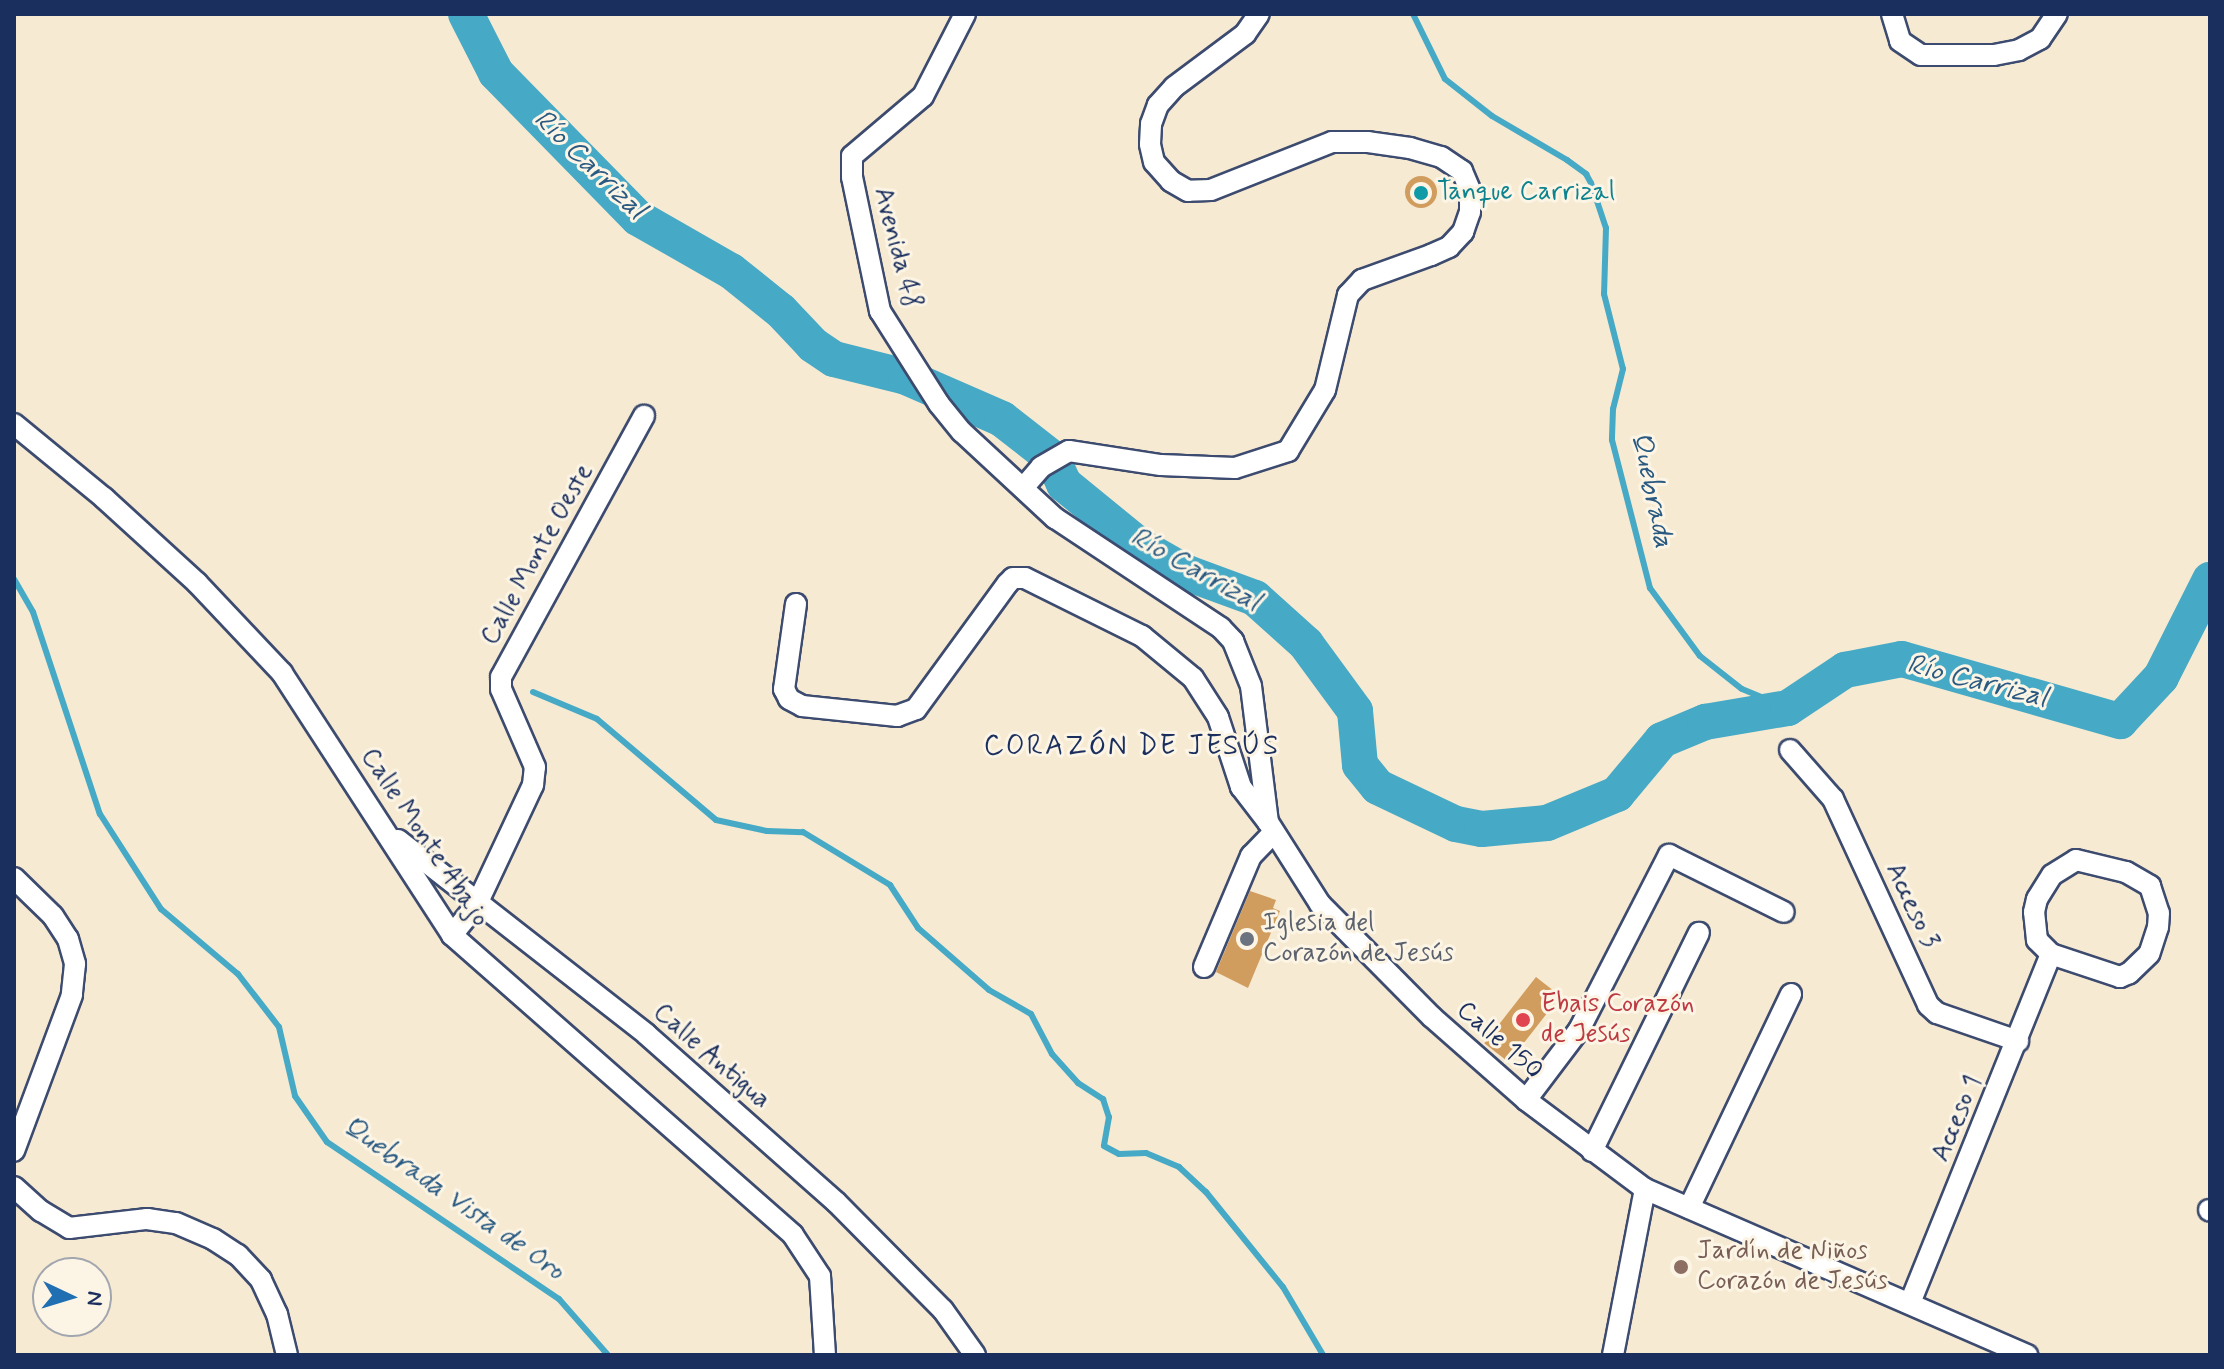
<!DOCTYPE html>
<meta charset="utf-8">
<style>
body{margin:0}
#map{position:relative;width:2224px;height:1369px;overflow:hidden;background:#f7ead2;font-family:Mynerve,sans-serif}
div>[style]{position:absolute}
.stream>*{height:6px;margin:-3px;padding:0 3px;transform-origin:3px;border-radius:3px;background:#46a9c6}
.river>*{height:36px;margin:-18px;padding:0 18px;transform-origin:18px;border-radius:18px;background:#46a9c6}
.building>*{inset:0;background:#d19d5e;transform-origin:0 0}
.round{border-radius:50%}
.roads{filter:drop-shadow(2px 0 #3c4b6f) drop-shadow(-2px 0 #3c4b6f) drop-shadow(0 2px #3c4b6f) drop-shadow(0 -2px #3c4b6f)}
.minor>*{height:20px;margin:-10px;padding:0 10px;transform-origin:10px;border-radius:10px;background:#fff}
.dots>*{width:22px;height:22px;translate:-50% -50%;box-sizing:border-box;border:4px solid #fcf5e5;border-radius:50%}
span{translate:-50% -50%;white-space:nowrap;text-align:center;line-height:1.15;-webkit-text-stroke:6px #fcf5e5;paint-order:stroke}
.culture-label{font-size:26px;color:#0d838f}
.left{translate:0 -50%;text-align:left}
.street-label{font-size:26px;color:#1b2f5e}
.worship-label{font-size:26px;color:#5b616d}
.health-label{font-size:26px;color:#be3a42}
.education-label{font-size:26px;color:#785e54}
.water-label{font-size:28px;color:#2a5a82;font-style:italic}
.neighbourhood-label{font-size:28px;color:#1b2f5e;letter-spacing:2px}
.frame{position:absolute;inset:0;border:16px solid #1b2f5e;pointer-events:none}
.north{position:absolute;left:32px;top:1257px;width:80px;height:80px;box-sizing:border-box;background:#fcf5e5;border:2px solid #a2a6af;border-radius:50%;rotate:94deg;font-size:22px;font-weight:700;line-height:32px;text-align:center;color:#1b2f5e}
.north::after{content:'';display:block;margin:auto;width:28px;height:36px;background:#1f6fb2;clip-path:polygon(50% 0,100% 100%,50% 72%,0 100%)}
</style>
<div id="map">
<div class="stream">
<i style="left:1413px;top:14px;width:72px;rotate:63.8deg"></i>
<i style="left:1445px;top:79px;width:60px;rotate:38.2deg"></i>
<i style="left:1492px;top:116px;width:87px;rotate:30.4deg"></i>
<i style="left:1567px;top:160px;width:24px;rotate:36deg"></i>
<i style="left:1586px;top:174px;width:10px;rotate:61deg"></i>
<i style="left:1591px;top:183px;width:47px;rotate:71.6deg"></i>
<i style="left:1606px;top:228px;width:66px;rotate:91.7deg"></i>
<i style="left:1604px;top:294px;width:77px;rotate:75.8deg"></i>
<i style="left:1623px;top:369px;width:41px;rotate:104deg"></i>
<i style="left:1613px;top:409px;width:31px;rotate:92deg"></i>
<i style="left:1612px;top:440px;width:153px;rotate:75.6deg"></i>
<i style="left:1650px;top:588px;width:84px;rotate:53.7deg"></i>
<i style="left:1700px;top:656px;width:53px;rotate:38.2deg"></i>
<i style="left:1742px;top:689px;width:50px;rotate:22.4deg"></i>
<i style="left:14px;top:579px;width:38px;rotate:60deg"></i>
<i style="left:33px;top:612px;width:213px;rotate:71.7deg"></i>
<i style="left:100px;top:814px;width:113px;rotate:57.3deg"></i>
<i style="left:161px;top:909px;width:101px;rotate:40.2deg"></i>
<i style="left:238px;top:974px;width:67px;rotate:52.3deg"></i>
<i style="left:279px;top:1027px;width:71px;rotate:76.9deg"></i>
<i style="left:295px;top:1096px;width:56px;rotate:55.2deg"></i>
<i style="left:327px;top:1142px;width:280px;rotate:34.1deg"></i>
<i style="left:559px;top:1299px;width:74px;rotate:48.8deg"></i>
<i style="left:533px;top:692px;width:69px;rotate:22.9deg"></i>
<i style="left:597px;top:719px;width:156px;rotate:40.3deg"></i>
<i style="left:716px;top:820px;width:52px;rotate:12.2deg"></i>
<i style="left:767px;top:831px;width:36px;rotate:2deg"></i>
<i style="left:803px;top:832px;width:102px;rotate:31.3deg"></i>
<i style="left:890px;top:885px;width:51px;rotate:56.9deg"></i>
<i style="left:918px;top:928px;width:94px;rotate:41.1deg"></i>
<i style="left:989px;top:990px;width:48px;rotate:29.7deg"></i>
<i style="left:1031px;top:1014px;width:45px;rotate:62.3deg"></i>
<i style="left:1052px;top:1054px;width:39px;rotate:48deg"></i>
<i style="left:1078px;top:1083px;width:30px;rotate:33deg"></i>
<i style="left:1103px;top:1099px;width:19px;rotate:72deg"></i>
<i style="left:1109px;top:1117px;width:29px;rotate:100deg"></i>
<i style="left:1104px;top:1146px;width:17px;rotate:28deg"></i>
<i style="left:1119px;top:1154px;width:27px;rotate:-2deg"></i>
<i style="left:1146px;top:1153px;width:36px;rotate:23deg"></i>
<i style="left:1179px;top:1167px;width:37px;rotate:43deg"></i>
<i style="left:1206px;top:1192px;width:122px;rotate:51deg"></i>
<i style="left:1283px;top:1287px;width:79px;rotate:59.5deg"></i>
</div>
<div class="river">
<i style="left:466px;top:14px;width:66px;rotate:63deg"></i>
<i style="left:496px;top:73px;width:203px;rotate:45.6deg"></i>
<i style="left:638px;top:218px;width:107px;rotate:29.7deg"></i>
<i style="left:731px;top:271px;width:64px;rotate:38.7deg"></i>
<i style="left:781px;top:311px;width:47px;rotate:46.7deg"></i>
<i style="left:813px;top:345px;width:25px;rotate:34deg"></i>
<i style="left:834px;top:359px;width:74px;rotate:14deg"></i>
<i style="left:906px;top:377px;width:105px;rotate:23.6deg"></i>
<i style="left:1002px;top:419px;width:63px;rotate:38deg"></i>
<i style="left:1052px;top:458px;width:29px;rotate:65deg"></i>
<i style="left:1064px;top:484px;width:98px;rotate:39.2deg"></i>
<i style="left:1140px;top:546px;width:54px;rotate:29.9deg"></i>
<i style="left:1187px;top:573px;width:72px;rotate:20.2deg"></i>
<i style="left:1255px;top:598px;width:69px;rotate:42deg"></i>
<i style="left:1306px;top:644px;width:83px;rotate:53.8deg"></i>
<i style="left:1355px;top:711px;width:54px;rotate:84.7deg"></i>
<i style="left:1360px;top:765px;width:28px;rotate:51deg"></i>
<i style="left:1378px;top:787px;width:86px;rotate:25.4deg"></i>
<i style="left:1456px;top:824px;width:26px;rotate:11deg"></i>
<i style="left:1482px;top:829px;width:65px;rotate:-5.3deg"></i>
<i style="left:1547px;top:823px;width:76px;rotate:-22.5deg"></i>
<i style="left:1617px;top:794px;width:70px;rotate:-50.2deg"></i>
<i style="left:1662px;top:740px;width:47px;rotate:-22.7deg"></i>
<i style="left:1705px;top:722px;width:84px;rotate:-9.6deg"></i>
<i style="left:1788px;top:708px;width:69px;rotate:-33.7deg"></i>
<i style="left:1845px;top:670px;width:58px;rotate:-10.9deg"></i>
<i style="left:1902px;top:659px;width:227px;rotate:15.9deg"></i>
<i style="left:2120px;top:721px;width:60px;rotate:-47deg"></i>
<i style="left:2161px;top:677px;width:109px;rotate:-63.2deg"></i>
</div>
<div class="building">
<i class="round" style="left:1405px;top:176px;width:32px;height:32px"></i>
<i style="clip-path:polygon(1250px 891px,1276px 900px,1273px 908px,1280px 911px,1248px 988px,1216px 972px)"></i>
<i style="left:1536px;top:977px;width:31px;height:84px;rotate:38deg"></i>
</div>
<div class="roads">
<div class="minor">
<i style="left:965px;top:14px;width:92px;rotate:117.1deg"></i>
<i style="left:923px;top:96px;width:93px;rotate:139.8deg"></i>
<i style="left:852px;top:156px;width:21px;rotate:90deg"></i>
<i style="left:852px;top:177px;width:137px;rotate:78.2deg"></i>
<i style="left:880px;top:311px;width:110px;rotate:57.6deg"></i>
<i style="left:939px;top:404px;width:36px;rotate:51deg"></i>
<i style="left:962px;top:432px;width:127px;rotate:42.8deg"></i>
<i style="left:1055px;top:518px;width:199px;rotate:33.5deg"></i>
<i style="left:1221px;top:628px;width:18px;rotate:47deg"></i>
<i style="left:1233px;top:641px;width:48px;rotate:68.2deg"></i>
<i style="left:1251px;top:686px;width:137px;rotate:82.9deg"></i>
<i style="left:1268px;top:822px;width:97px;rotate:57.6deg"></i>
<i style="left:1320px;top:904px;width:159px;rotate:45.3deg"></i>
<i style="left:1432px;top:1017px;width:125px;rotate:41.4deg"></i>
<i style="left:1526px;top:1100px;width:149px;rotate:36.8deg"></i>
<i style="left:1645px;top:1189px;width:417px;rotate:23.5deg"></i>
<i style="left:1892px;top:14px;width:28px;rotate:73deg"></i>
<i style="left:1900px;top:41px;width:25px;rotate:34deg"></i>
<i style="left:1921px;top:55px;width:73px"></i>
<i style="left:1994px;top:55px;width:25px;rotate:-11deg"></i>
<i style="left:2019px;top:50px;width:24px;rotate:-28deg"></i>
<i style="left:2040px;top:39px;width:30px;rotate:-56deg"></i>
<i style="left:14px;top:424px;width:117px;rotate:39.4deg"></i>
<i style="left:104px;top:498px;width:126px;rotate:42.4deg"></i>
<i style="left:197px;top:583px;width:124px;rotate:46.6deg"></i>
<i style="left:282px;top:673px;width:312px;rotate:57deg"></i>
<i style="left:452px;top:935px;width:454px;rotate:41.3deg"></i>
<i style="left:793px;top:1235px;width:49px;rotate:56.6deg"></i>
<i style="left:820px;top:1276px;width:79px;rotate:86.4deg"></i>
<i style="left:1023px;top:488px;width:28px;rotate:-49deg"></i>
<i style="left:1041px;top:467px;width:32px;rotate:-30deg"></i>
<i style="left:1069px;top:451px;width:93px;rotate:8.7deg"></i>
<i style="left:1161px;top:465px;width:74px;rotate:2.3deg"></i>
<i style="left:1235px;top:468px;width:56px;rotate:-17.8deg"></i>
<i style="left:1288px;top:451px;width:71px;rotate:-58.8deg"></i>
<i style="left:1325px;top:390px;width:98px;rotate:-76.4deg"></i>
<i style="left:1348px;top:295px;width:21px;rotate:-47deg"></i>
<i style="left:1362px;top:280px;width:73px;rotate:-19.9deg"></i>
<i style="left:1431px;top:255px;width:20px;rotate:-24deg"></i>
<i style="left:1449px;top:247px;width:21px;rotate:-47deg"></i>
<i style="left:1463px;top:232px;width:21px;rotate:-71deg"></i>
<i style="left:1470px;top:212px;width:22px;rotate:-90deg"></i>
<i style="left:1470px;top:190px;width:21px;rotate:-113deg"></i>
<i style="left:1462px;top:171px;width:25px;rotate:-146deg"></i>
<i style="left:1441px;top:157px;width:32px;rotate:-164deg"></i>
<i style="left:1410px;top:148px;width:42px;rotate:-171.9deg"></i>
<i style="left:1368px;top:142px;width:36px;rotate:180deg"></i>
<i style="left:1332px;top:142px;width:130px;rotate:158.4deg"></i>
<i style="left:1211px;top:190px;width:23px;rotate:178deg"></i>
<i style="left:1188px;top:191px;width:20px;rotate:-150deg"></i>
<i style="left:1171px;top:181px;width:25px;rotate:-132deg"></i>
<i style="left:1154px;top:162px;width:18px;rotate:-103deg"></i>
<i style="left:1150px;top:144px;width:20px;rotate:-87deg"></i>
<i style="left:1151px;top:124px;width:20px;rotate:-70deg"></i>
<i style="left:1158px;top:105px;width:24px;rotate:-48deg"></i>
<i style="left:1174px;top:87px;width:89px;rotate:-36.7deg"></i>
<i style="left:1245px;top:34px;width:24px;rotate:-55deg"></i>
<i style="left:796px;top:604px;width:86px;rotate:98deg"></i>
<i style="left:784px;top:689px;width:11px;rotate:63deg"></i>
<i style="left:789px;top:699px;width:15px;rotate:28deg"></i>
<i style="left:802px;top:706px;width:96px;rotate:6deg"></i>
<i style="left:897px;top:716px;width:20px;rotate:-20deg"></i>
<i style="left:916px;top:709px;width:155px;rotate:-53.9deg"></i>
<i style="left:1007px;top:584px;width:8px;rotate:-45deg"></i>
<i style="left:1013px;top:578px;width:12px"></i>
<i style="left:1025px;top:578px;width:131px;rotate:26.4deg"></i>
<i style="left:1142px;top:636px;width:66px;rotate:39.5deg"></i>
<i style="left:1193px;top:678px;width:46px;rotate:57.3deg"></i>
<i style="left:1218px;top:717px;width:74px;rotate:71.8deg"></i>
<i style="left:1241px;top:787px;width:44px;rotate:52.4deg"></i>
<i style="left:1790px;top:750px;width:65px;rotate:48.7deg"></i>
<i style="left:1833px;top:799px;width:227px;rotate:65.2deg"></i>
<i style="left:1928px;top:1005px;width:12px;rotate:42deg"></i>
<i style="left:1937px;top:1013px;width:86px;rotate:19.1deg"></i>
<i style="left:398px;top:840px;width:315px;rotate:38deg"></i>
<i style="left:646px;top:1034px;width:254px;rotate:41.5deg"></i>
<i style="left:836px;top:1202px;width:152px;rotate:45.3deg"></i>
<i style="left:943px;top:1310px;width:55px;rotate:54.6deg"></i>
<i style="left:2076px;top:860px;width:51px;rotate:13.5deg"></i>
<i style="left:2126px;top:872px;width:28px;rotate:30deg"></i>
<i style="left:2150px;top:886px;width:28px;rotate:72deg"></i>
<i style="left:2159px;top:913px;width:14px;rotate:94deg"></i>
<i style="left:2158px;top:927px;width:28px;rotate:108deg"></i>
<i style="left:2149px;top:954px;width:28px;rotate:136deg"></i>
<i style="left:2129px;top:973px;width:10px;rotate:156deg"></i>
<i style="left:2120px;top:977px;width:73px;rotate:-161.6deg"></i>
<i style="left:2051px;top:954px;width:20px;rotate:-135deg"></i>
<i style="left:2037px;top:940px;width:28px;rotate:-96deg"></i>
<i style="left:2034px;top:912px;width:13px;rotate:-77deg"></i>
<i style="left:2037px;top:899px;width:28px;rotate:-58deg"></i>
<i style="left:2052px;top:875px;width:28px;rotate:-32deg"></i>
<i style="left:14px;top:878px;width:54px;rotate:44.3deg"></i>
<i style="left:53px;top:916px;width:27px;rotate:57deg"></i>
<i style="left:68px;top:939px;width:26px;rotate:74deg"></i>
<i style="left:75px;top:964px;width:31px;rotate:96deg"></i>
<i style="left:72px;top:995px;width:166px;rotate:110.4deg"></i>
<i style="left:452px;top:935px;width:40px;rotate:-51deg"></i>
<i style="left:477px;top:904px;width:132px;rotate:-64.8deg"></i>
<i style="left:533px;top:785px;width:18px;rotate:-84deg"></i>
<i style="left:535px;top:767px;width:85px;rotate:-113.6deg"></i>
<i style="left:501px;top:689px;width:12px;rotate:-90deg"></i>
<i style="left:501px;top:677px;width:298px;rotate:-61.3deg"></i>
<i style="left:1204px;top:967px;width:121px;rotate:-67.1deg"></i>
<i style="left:1251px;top:856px;width:32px;rotate:-46deg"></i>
<i style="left:1526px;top:1100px;width:88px;rotate:-52.9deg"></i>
<i style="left:1579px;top:1030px;width:197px;rotate:-62.8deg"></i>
<i style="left:1669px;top:855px;width:128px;rotate:26.4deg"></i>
<i style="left:1592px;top:1151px;width:243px;rotate:-63.9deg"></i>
<i style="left:14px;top:1187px;width:36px;rotate:42deg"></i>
<i style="left:41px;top:1211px;width:33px;rotate:31deg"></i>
<i style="left:69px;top:1228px;width:79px;rotate:-6.6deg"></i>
<i style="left:147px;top:1219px;width:29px;rotate:8deg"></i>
<i style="left:176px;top:1223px;width:40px;rotate:23.4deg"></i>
<i style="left:213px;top:1239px;width:30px;rotate:33deg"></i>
<i style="left:238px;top:1255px;width:34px;rotate:47deg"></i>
<i style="left:261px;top:1280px;width:38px;rotate:65deg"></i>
<i style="left:277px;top:1314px;width:42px;rotate:76.3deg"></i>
<i style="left:1689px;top:1208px;width:237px;rotate:-64.5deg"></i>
<i style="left:2209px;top:1210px;width:1px;rotate:45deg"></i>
<i style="left:1910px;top:1303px;width:376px;rotate:-68deg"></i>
<i style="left:1613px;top:1355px;width:169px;rotate:-79.1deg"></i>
</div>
</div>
<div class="dots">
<i style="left:1421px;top:193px;background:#0f9aa8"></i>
<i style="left:1247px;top:939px;background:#6b7280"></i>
<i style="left:1523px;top:1020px;background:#e0444e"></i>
<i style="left:1681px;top:1267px;background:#8d6e63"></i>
</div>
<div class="culture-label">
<span class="left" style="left:1437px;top:193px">Tanque Carrizal</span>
</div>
<div class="street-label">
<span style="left:896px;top:248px;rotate:76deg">Avenida 48</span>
<span style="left:538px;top:555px;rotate:-61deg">Calle Monte Oeste</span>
<span style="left:424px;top:838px;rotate:56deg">Calle Monte Abajo</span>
<span style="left:1911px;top:906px;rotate:65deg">Acceso 3</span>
<span style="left:1499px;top:1041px;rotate:41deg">Calle 150</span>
<span style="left:711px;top:1057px;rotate:41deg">Calle Antigua</span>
<span style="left:1958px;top:1119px;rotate:-67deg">Acceso 1</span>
</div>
<div class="worship-label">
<span class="left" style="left:1263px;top:939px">Iglesia del<br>Corazón de Jesús</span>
</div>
<div class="health-label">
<span class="left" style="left:1541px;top:1020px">Ebais Corazón<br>de Jesús</span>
</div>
<div class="education-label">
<span class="left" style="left:1697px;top:1267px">Jardín de Niños<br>Corazón de Jesús</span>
</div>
<div class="water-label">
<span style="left:589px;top:165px;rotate:44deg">Río Carrizal</span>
<span style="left:1651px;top:490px;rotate:78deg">Quebrada</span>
<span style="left:1195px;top:570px;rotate:29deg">Río Carrizal</span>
<span style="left:1977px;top:682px;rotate:14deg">Río Carrizal</span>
<span style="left:453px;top:1199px;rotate:35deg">Quebrada Vista de Oro</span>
</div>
<div class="neighbourhood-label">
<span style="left:1132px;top:747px">CORAZÓN DE JESÚS</span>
</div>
<div class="frame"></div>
<div class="north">N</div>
</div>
